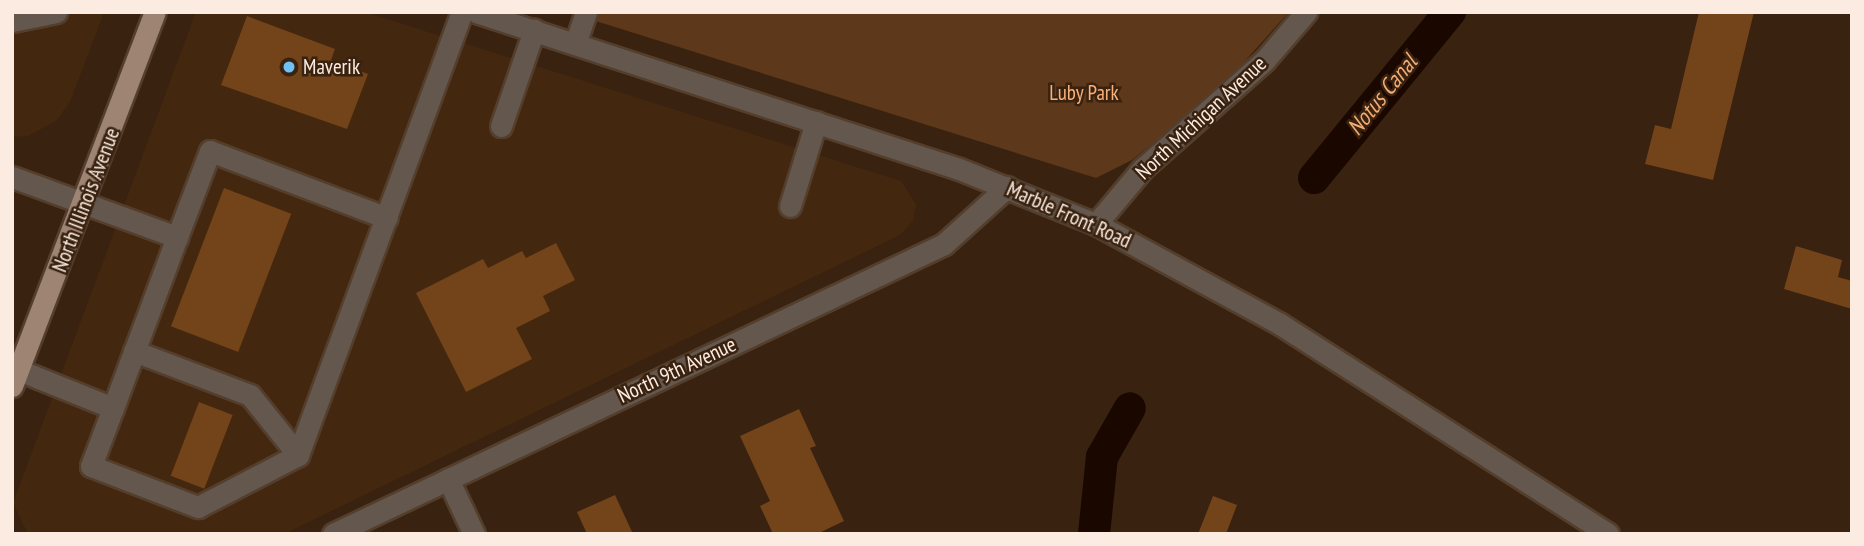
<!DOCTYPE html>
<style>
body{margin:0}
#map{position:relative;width:1864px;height:546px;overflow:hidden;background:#39220f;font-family:"PT Sans Narrow",sans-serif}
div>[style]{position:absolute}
.built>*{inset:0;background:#44270f}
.green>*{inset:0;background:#5d381a}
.canal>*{height:32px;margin:-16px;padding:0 16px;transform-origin:16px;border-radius:16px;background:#1a0700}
.building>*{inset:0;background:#734319;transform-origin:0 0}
.roads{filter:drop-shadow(2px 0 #543e2c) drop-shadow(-2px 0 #543e2c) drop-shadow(0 2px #543e2c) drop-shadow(0 -2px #543e2c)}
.minor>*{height:21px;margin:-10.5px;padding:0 10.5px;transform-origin:10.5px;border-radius:10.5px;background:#63574e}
.major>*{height:21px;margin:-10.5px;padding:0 10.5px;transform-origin:10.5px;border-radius:10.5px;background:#9d8473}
.dots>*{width:19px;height:19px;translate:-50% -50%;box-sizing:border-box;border:4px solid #39220f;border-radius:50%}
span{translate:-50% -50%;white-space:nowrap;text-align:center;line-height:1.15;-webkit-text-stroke:5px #39220f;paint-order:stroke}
.poi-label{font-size:21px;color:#fbebe0}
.left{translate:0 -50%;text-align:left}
.park-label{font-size:21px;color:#f9b079}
.street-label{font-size:21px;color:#fbebe0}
.water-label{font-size:23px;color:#f5ad76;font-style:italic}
.frame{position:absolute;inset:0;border:14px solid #fbebe0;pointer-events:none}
</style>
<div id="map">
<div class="built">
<i style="clip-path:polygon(12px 12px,104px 12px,70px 102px,56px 121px,28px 136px,12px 137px)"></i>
<i style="clip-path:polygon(196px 12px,365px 12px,901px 181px,916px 204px,913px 221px,900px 235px,284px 534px,28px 534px,13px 503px)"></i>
</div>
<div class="green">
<i style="clip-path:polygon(567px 12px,1289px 12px,1235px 72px,1193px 110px,1132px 160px,1096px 178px)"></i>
</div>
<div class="canal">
<i style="left:1314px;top:178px;width:215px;rotate:-50.7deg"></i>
<i style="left:1094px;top:534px;width:77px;rotate:-84.1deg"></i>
<i style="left:1102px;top:457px;width:56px;rotate:-60.3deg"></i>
</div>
<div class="building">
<i style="clip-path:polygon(1699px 12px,1754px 12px,1713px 180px,1645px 164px,1655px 125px,1671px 129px)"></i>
<i style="clip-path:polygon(247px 16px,335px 49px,331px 60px,368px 74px,347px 129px,221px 85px)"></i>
<i style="left:224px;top:188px;width:72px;height:148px;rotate:21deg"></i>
<i style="clip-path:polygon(556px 243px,575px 280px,543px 296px,550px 311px,516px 328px,532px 359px,466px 392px,416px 293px,483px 259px,488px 268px,522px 251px,526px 258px)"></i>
<i style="clip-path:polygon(1796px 246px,1842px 260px,1838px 277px,1852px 281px,1852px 309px,1784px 289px)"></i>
<i style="left:199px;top:402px;width:36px;height:79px;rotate:21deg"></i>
<i style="clip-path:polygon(799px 409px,816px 446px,810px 448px,844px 521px,817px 534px,773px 534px,760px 506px,770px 501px,740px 436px)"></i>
<i style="clip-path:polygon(615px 495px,633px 534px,587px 534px,577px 512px)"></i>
<i style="clip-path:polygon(1213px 496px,1237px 505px,1226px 534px,1198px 534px)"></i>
</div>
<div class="roads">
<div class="minor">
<i style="left:476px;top:12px;width:508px;rotate:18.01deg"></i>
<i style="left:959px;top:169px;width:148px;rotate:21.9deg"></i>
<i style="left:1096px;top:224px;width:209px;rotate:28.5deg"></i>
<i style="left:1280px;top:324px;width:389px;rotate:32.6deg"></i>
<i style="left:12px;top:21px;width:45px;rotate:-11.6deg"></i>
<i style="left:575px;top:44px;width:34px;rotate:-71deg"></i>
<i style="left:501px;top:126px;width:102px;rotate:-71deg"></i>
<i style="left:12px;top:177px;width:176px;rotate:20deg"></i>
<i style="left:177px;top:237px;width:183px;rotate:110.5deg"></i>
<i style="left:113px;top:408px;width:101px;rotate:-158deg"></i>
<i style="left:790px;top:206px;width:88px;rotate:-72.8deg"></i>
<i style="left:1096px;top:224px;width:73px;rotate:-50deg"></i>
<i style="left:1143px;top:168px;width:162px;rotate:-41.5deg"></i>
<i style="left:1264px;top:61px;width:65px;rotate:-49.4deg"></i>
<i style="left:177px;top:237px;width:92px;rotate:-69deg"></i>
<i style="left:210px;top:151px;width:189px;rotate:20.7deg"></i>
<i style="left:134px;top:351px;width:124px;rotate:20.8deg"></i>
<i style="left:250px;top:395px;width:77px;rotate:51.3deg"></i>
<i style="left:113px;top:408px;width:62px;rotate:110.8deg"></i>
<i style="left:91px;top:466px;width:115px;rotate:21deg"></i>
<i style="left:198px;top:507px;width:113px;rotate:-27.5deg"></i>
<i style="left:298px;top:455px;width:472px;rotate:-69.7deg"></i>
<i style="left:448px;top:479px;width:61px;rotate:64.7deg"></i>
<i style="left:333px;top:534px;width:676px;rotate:-25.39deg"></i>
<i style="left:944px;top:244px;width:85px;rotate:-42.1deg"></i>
</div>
<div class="major">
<i style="left:12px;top:386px;width:400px;rotate:-69.1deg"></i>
</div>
</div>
<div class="dots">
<i style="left:289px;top:67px;background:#70c2f4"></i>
</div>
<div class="poi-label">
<span class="left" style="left:303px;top:67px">Maverik</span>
</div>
<div class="park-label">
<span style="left:1084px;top:93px">Luby Park</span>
</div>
<div class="street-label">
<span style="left:1201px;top:118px;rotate:-43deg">North Michigan Avenue</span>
<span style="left:86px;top:200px;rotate:-69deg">North Illinois Avenue</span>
<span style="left:1069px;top:215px;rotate:24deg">Marble Front Road</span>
<span style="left:677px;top:370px;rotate:-25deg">North 9th Avenue</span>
</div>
<div class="water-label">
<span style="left:1382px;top:95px;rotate:-51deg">Notus Canal</span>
</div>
<div class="frame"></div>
</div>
